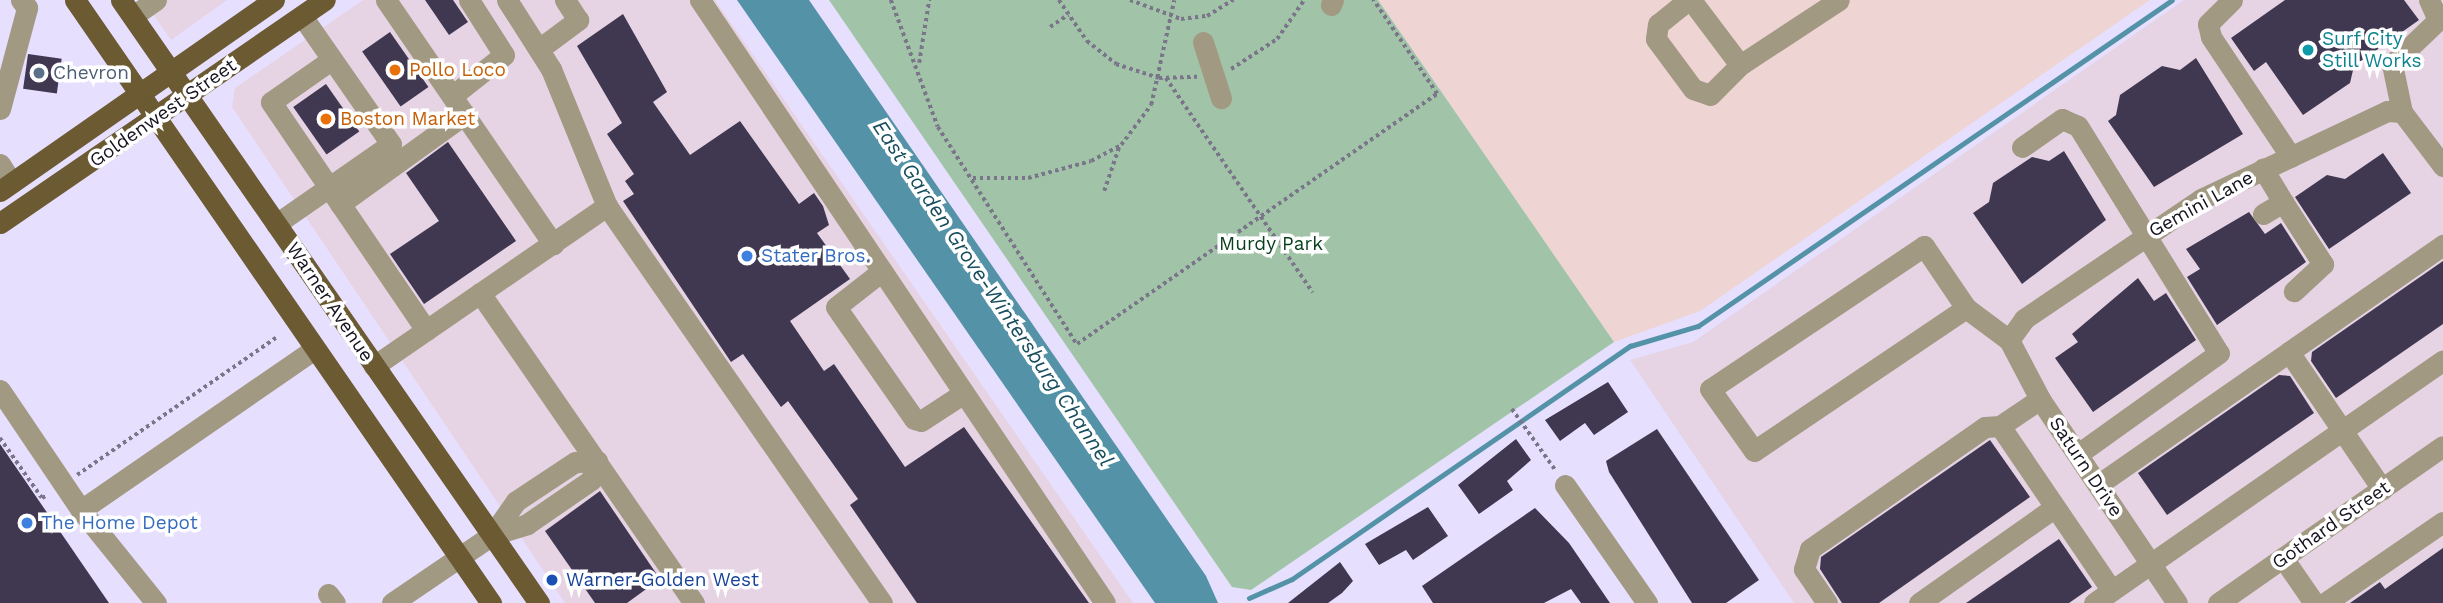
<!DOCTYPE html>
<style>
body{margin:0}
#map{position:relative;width:2443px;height:603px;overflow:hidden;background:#e7dffe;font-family:"Work Sans",sans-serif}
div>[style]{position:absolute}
.commercial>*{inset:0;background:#e6d4e5}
.education>*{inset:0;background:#eed4d2}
.green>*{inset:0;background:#a1c4a8}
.water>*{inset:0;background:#5392a7}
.stream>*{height:5px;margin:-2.5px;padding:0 2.5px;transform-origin:2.5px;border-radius:2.5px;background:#5392a7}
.building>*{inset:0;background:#3f3850;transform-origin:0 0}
.path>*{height:3.5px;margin-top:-1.75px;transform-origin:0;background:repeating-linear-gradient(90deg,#7a7589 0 3.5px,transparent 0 7px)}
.minor>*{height:21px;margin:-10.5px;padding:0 10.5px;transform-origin:10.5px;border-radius:10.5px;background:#a29983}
.major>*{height:21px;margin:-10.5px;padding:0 10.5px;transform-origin:10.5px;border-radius:10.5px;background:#6b5a32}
.dots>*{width:19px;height:19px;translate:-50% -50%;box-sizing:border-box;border:4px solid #fff;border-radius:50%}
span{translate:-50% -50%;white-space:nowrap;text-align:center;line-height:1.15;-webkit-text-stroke:7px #fff;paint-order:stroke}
.culture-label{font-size:19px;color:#0d838f}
.left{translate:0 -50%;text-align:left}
.food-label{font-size:19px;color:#c56008}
.service-label{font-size:19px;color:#4e5e75}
.street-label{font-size:19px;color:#15121d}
.park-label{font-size:19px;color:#073f1d}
.shop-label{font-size:19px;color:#366cbe}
.transit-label{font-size:19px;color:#164399}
.water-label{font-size:21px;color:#174d5d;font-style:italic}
</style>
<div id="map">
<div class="commercial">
<i style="clip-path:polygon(143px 0,227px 0,171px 40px)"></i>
<i style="clip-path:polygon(363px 0,715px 0,1133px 603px,565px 603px,232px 107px,235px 88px)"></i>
<i style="clip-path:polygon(2184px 0,2443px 0,2443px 603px,1794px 603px,1630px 360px,1693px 342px)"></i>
</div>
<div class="education">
<i style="clip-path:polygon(1378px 0,2150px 0,1700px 311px,1614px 342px)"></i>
</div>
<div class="green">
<i style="clip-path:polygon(829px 0,1378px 0,1614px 342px,1251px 590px,1232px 587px)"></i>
</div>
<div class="water">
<i style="clip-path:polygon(737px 0,809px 0,1206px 576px,1218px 603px,1155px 603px)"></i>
</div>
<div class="stream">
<i style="left:1249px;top:598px;width:47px;rotate:-23.8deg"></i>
<i style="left:1292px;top:579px;width:411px;rotate:-34.6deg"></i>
<i style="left:1630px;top:346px;width:71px;rotate:-16.4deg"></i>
<i style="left:1698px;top:326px;width:575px;rotate:-34.52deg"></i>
</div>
<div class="building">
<i style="clip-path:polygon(425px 0,453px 0,468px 22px,449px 35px)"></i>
<i style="clip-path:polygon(2285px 0,2404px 0,2419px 20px,2354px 66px,2350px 83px,2303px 115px,2266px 62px,2254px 71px,2231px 38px)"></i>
<i style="clip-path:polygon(623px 14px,667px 92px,653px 102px,690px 155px,740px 121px,799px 204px,814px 193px,823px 206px,829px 225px,817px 233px,850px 279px,790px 321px,824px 371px,834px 364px,905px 467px,964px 427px,1089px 603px,917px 603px,850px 505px,858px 499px,788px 401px,781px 407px,743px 354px,731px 362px,623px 201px,634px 194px,625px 181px,634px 174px,607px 134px,622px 123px,577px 46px)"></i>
<i style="left:390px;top:32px;width:67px;height:34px;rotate:55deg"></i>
<i style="left:28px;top:54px;width:34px;height:35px;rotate:8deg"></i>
<i style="clip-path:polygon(2196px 58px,2243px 134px,2154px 187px,2108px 121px,2116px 115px,2120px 95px,2162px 66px,2180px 70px)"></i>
<i style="left:326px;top:84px;width:58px;height:40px;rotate:55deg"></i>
<i style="clip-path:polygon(448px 142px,516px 241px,424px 304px,390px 254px,439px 221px,406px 173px)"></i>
<i style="clip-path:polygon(2064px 151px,2106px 220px,2022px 284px,1973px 213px,1989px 202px,1993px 183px,2032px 157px,2049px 161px)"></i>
<i style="clip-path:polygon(2383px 153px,2411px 193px,2329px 249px,2295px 197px,2327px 175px,2345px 179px)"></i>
<i style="clip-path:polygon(2249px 212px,2265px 234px,2281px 223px,2306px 262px,2217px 325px,2187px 277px,2200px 269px,2186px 249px)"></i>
<i style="clip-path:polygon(2443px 261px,2443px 324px,2336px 398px,2311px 361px,2312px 352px)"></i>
<i style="clip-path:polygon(2138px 278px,2154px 301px,2166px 293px,2196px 340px,2093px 412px,2055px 358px,2078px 342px,2072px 334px)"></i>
<i style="clip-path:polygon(2279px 375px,2290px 376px,2314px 413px,2167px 515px,2138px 473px)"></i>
<i style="clip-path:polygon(1608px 382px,1628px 412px,1594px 435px,1585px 423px,1560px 441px,1545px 420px)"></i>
<i style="clip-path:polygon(1657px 429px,1759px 580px,1726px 603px,1692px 603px,1609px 472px,1606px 461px)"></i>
<i style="clip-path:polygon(1516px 439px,1531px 460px,1507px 481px,1513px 490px,1479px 514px,1458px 485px)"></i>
<i style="clip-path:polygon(1990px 440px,2030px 497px,1879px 603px,1842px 603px,1820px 569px,1821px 557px)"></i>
<i style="clip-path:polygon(0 444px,109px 603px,0 603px)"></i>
<i style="clip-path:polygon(600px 491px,660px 579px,627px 603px,595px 603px,545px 531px)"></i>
<i style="clip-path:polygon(1428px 507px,1448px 536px,1413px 560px,1406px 550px,1379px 565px,1365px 544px)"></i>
<i style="clip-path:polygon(1535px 508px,1569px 543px,1610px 603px,1581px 603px,1571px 589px,1544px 603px,1433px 603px,1422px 586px)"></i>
<i style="clip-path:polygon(2059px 539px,2092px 587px,2069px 603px,1966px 603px)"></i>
<i style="clip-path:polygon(2443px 548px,2443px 603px,2350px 603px,2380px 582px,2385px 589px)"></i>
<i style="clip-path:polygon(1340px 562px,1353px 581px,1342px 593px,1328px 603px,1288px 603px)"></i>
</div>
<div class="path">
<i style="left:891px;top:0;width:135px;rotate:69.7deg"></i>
<i style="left:938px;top:127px;width:258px;rotate:57.4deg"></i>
<i style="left:1077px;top:344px;width:438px;rotate:-34.8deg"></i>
<i style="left:1437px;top:94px;width:114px;rotate:-124.2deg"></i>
<i style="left:1059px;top:0;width:50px;rotate:55.7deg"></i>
<i style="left:1087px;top:41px;width:37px;rotate:38deg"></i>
<i style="left:1116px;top:64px;width:45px;rotate:18deg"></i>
<i style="left:1159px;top:78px;width:38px;rotate:-2deg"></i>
<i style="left:1130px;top:0;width:54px;rotate:20.4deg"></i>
<i style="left:1181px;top:19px;width:26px;rotate:-7deg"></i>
<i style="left:1207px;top:16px;width:31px;rotate:-32deg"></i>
<i style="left:1050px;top:27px;width:22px;rotate:-34deg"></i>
<i style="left:919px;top:63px;width:64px;rotate:-81deg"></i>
<i style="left:1231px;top:69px;width:55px;rotate:-33.1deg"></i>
<i style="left:1277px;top:39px;width:47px;rotate:-55.3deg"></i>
<i style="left:1166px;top:78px;width:260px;rotate:55.6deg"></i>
<i style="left:973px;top:178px;width:55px"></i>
<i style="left:1028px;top:178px;width:65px;rotate:-15.1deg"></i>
<i style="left:1091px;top:161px;width:34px;rotate:-28deg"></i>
<i style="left:1121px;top:145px;width:50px;rotate:-53.1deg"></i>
<i style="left:1151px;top:105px;width:107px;rotate:-77.6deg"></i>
<i style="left:1104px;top:191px;width:46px;rotate:-71.2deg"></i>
<i style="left:1512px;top:409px;width:76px;rotate:54.6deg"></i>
<i style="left:0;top:438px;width:73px;rotate:55deg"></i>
<i style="left:42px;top:498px;width:6px;rotate:-31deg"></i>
<i style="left:77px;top:475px;width:243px;rotate:-34.6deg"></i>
</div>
<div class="minor">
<i style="left:386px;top:0;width:296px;rotate:55.6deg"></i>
<i style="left:507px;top:0;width:82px;rotate:57.5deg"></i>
<i style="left:551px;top:69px;width:148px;rotate:67.8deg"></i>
<i style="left:607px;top:206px;width:483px;rotate:55.3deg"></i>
<i style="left:700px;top:0;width:726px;rotate:56.11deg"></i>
<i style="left:1688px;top:0;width:38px;rotate:141deg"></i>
<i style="left:1658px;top:24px;width:15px;rotate:98deg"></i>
<i style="left:1656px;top:39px;width:62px;rotate:53.5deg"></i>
<i style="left:1693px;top:89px;width:18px;rotate:19deg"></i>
<i style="left:1710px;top:95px;width:42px;rotate:-45deg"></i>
<i style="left:1691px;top:0;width:81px;rotate:53deg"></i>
<i style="left:1740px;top:65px;width:118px;rotate:-33.3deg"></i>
<i style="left:2232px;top:0;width:34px;rotate:135deg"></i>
<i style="left:2208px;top:24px;width:13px;rotate:77deg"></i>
<i style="left:2211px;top:37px;width:144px;rotate:56.3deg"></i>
<i style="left:1331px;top:5px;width:5px;rotate:-68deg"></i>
<i style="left:133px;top:16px;width:28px;rotate:-35deg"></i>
<i style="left:1203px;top:42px;width:59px;rotate:72.2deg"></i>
<i style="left:539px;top:49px;width:49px;rotate:-36.6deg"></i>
<i style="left:578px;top:20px;width:24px;rotate:-123deg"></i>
<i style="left:331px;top:60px;width:73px;rotate:145deg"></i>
<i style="left:271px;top:102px;width:276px;rotate:55.8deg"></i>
<i style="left:452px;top:96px;width:66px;rotate:-38.3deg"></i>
<i style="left:504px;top:55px;width:65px;rotate:-122.5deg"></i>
<i style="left:0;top:109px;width:105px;rotate:-75deg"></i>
<i style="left:27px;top:8px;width:10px;rotate:-127deg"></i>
<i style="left:2402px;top:112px;width:49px;rotate:-101.8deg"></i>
<i style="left:2392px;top:64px;width:64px;rotate:-43.7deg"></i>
<i style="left:2438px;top:20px;width:22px;rotate:-114deg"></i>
<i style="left:2402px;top:112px;width:68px;rotate:52.8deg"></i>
<i style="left:2022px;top:147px;width:49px;rotate:-35deg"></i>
<i style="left:2062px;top:119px;width:17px;rotate:24deg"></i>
<i style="left:2078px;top:126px;width:267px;rotate:58.2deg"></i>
<i style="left:2219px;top:353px;width:173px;rotate:144.4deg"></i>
<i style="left:0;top:164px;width:22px;rotate:58deg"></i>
<i style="left:2283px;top:202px;width:74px;rotate:57.2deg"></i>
<i style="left:2323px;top:264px;width:40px;rotate:137deg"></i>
<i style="left:340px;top:204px;width:154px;rotate:-35.8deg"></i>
<i style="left:2263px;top:214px;width:23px;rotate:-31deg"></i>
<i style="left:2283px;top:202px;width:39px;rotate:-121deg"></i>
<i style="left:276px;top:224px;width:140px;rotate:-34.8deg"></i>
<i style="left:391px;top:144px;width:156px;rotate:-124.8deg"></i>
<i style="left:882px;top:271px;width:58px;rotate:142deg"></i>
<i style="left:836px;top:307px;width:136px;rotate:55.1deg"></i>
<i style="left:914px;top:419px;width:7px;rotate:16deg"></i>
<i style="left:921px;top:421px;width:51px;rotate:-33.1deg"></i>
<i style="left:480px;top:293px;width:377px;rotate:55.4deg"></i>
<i style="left:1966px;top:308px;width:75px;rotate:-124.1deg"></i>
<i style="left:1924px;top:246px;width:257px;rotate:146.2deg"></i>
<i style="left:1710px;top:389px;width:76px;rotate:54.6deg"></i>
<i style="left:1754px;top:451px;width:256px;rotate:-34deg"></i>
<i style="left:1966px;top:308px;width:54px;rotate:36.7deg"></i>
<i style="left:2289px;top:352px;width:166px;rotate:55.8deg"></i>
<i style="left:374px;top:366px;width:283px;rotate:-34.5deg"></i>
<i style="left:0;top:390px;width:145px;rotate:56deg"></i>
<i style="left:2000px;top:426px;width:199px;rotate:55.8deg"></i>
<i style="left:2099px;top:484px;width:419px;rotate:-34.8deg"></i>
<i style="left:1565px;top:485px;width:144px;rotate:55.2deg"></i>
<i style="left:2283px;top:558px;width:55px;rotate:55.4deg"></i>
<i style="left:328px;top:594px;width:11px;rotate:52deg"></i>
<i style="left:156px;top:603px;width:119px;rotate:-128.9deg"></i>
<i style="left:81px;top:510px;width:283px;rotate:-34.6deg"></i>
<i style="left:392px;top:603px;width:121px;rotate:-34.2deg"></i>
<i style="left:492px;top:535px;width:37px;rotate:-17deg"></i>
<i style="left:527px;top:524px;width:78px;rotate:-34.5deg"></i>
<i style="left:591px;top:480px;width:20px;rotate:-72deg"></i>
<i style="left:597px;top:461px;width:22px;rotate:177deg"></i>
<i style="left:575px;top:462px;width:71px;rotate:146.5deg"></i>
<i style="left:516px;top:501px;width:42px;rotate:125.2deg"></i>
<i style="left:1827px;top:603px;width:41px;rotate:-124.1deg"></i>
<i style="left:1804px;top:569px;width:21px;rotate:-73deg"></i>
<i style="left:1810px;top:549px;width:213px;rotate:-34.9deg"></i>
<i style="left:1985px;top:427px;width:15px;rotate:-4deg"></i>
<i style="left:2000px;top:426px;width:48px;rotate:-34deg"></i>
<i style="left:1919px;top:603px;width:166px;rotate:-35.2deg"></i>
<i style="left:2094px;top:603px;width:425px;rotate:-34.8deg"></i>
<i style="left:2177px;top:603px;width:246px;rotate:-123.9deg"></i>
<i style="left:2040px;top:399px;width:67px;rotate:-117.7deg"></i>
<i style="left:2009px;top:340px;width:26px;rotate:-54deg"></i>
<i style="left:2024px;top:319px;width:214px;rotate:-34.1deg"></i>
<i style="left:2201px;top:199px;width:206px;rotate:-25.3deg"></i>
<i style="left:2387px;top:111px;width:15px;rotate:4deg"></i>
<i style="left:2218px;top:603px;width:274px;rotate:-34.9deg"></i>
<i style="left:2325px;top:603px;width:143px;rotate:-34.5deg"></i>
</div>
<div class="major">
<i style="left:75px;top:0;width:733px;rotate:55.4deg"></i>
<i style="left:121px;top:0;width:734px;rotate:55.27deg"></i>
<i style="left:0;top:191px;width:334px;rotate:-34.9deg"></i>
<i style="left:0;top:223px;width:394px;rotate:-34.5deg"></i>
</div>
<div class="dots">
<i style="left:2308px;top:50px;background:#0f9aa8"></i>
<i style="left:395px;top:70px;background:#e8710a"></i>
<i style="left:39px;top:73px;background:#5c6f8a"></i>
<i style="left:326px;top:119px;background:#e8710a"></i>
<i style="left:747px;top:256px;background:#3f7fe0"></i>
<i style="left:27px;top:523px;background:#3f7fe0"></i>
<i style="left:552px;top:580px;background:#1a4fb4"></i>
</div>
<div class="culture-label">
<span class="left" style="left:2322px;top:50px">Surf City<br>Still Works</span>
</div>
<div class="food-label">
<span class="left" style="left:409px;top:70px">Pollo Loco</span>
<span class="left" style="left:340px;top:119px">Boston Market</span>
</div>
<div class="service-label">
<span class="left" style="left:53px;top:73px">Chevron</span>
</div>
<div class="street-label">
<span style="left:163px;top:113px;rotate:-35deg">Goldenwest Street</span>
<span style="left:2201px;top:204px;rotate:-29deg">Gemini Lane</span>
<span style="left:330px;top:302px;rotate:56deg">Warner Avenue</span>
<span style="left:2086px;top:467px;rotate:56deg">Saturn Drive</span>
<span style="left:2331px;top:525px;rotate:-35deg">Gothard Street</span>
</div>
<div class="park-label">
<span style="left:1271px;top:244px">Murdy Park</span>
</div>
<div class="shop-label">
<span class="left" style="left:761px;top:256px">Stater Bros.</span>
<span class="left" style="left:41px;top:523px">The Home Depot</span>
</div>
<div class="transit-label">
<span class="left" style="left:566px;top:580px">Warner-Golden West</span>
</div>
<div class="water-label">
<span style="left:993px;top:293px;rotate:56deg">East Garden Grove-Wintersburg Channel</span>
</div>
</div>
